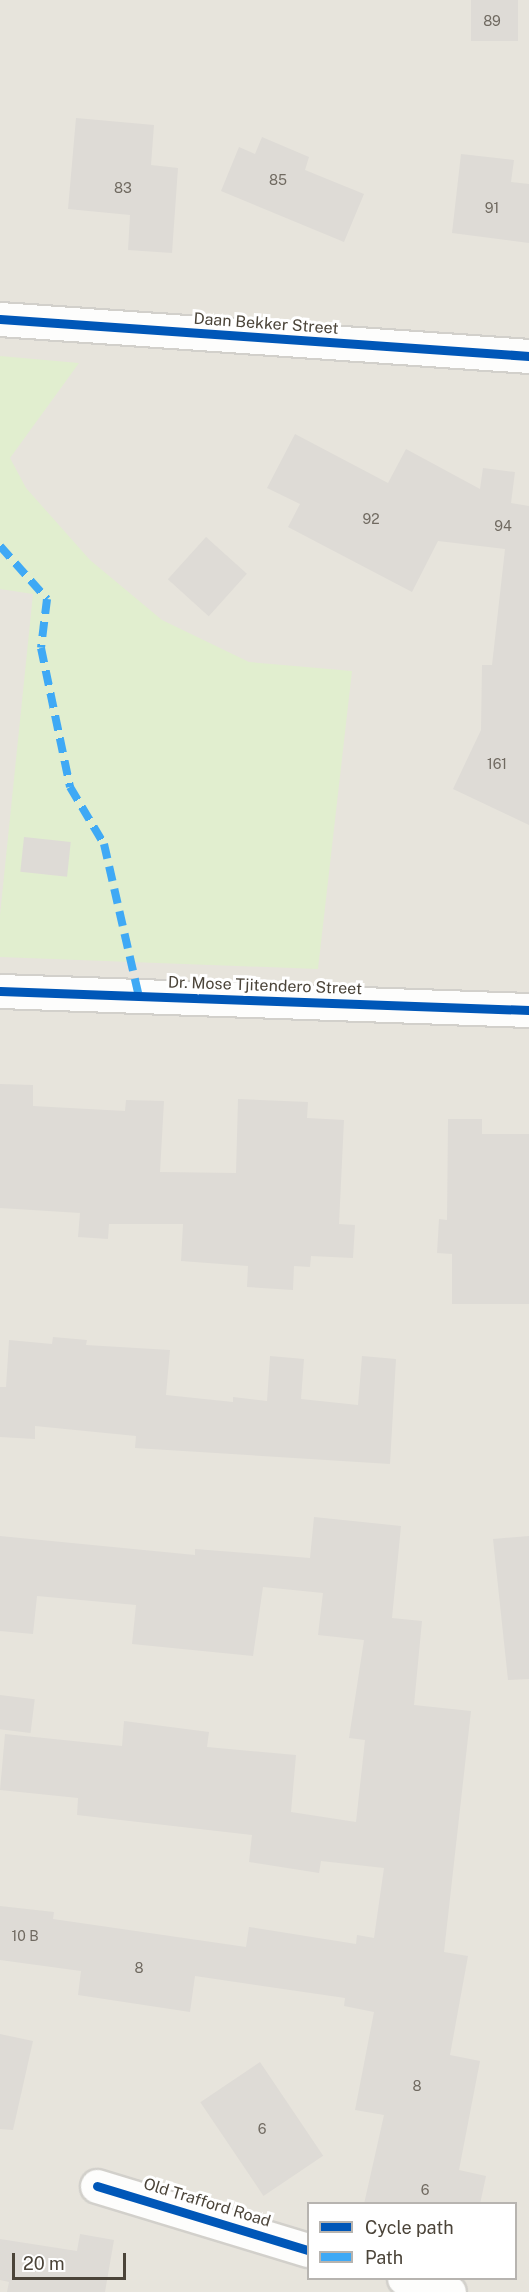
<!DOCTYPE html>
<style>
body{margin:0}
#map{position:relative;width:529px;height:2292px;overflow:hidden;background:#f4f2ee;font-family:"Public Sans",sans-serif}
div>[style]{position:absolute}
.residential>*{inset:0;background:#e7e4dc}
.green>*{inset:0;background:#e1eecf}
.building>*{inset:0;background:#dedbd6;transform-origin:0 0}
.roads{filter:drop-shadow(2px 0 #d2d0cb) drop-shadow(-2px 0 #d2d0cb) drop-shadow(0 2px #d2d0cb) drop-shadow(0 -2px #d2d0cb)}
.minor>*{height:33px;margin:-16.5px;padding:0 16.5px;transform-origin:16.5px;border-radius:16.5px;background:#fdfdfc}
.tertiary>*{height:33px;margin:-16.5px;padding:0 16.5px;transform-origin:16.5px;border-radius:16.5px;background:#fdfdfc}
.quiet>*{height:8px;margin-top:-4px;transform-origin:0;background:repeating-linear-gradient(90deg,#3fa9f5 0 15px,transparent 0 23px)}
.cycleway>*{height:9px;margin:-4.5px;padding:0 4.5px;transform-origin:4.5px;border-radius:4.5px;background:#0057b8}
span{translate:-50% -50%;white-space:nowrap;text-align:center;line-height:1.15;-webkit-text-stroke:6px #fff;paint-order:stroke}
.number-label{font-size:14px;color:#706a61}
.number-label span{-webkit-text-stroke-width:0}
.street-label{font-size:16px;color:#4b4439}
.legend{position:absolute;left:307px;top:2202px;width:210px;height:78px;box-sizing:border-box;background:#fff;border:2px solid #b7b4b0;margin:0;padding:8px 10px;list-style:none;font-size:18px;color:#4b4439}
.legend li{display:flex;align-items:center;gap:12px;height:30px}
.legend b{width:30px;border:2px solid #b7b4b0}
.scale{position:absolute;left:12px;top:2253px;width:114px;height:27px;box-sizing:border-box;border:3px solid #4b4439;border-top:0;padding-left:8px;font-size:18px;line-height:21px;white-space:nowrap;color:#4b4439;-webkit-text-stroke:4px #fff;paint-order:stroke}
</style>
<div id="map">
<div class="residential">
<i style="clip-path:polygon(evenodd,0 0,529px 0,529px 2292px,0 2292px,0 0,308px 2204px,516px 2204px,516px 2278px,308px 2278px,308px 2204px)"></i>
</div>
<div class="green">
<i style="clip-path:polygon(0 356px,79px 363px,10px 458px,26px 488px,90px 560px,162px 620px,249px 662px,352px 671px,318px 969px,0 957px,0 915px,33px 594px,0 589px)"></i>
</div>
<div class="building">
<i style="left:471px;top:0;width:47px;height:41px"></i>
<i style="clip-path:polygon(76px 118px,154px 125px,151px 165px,178px 168px,172px 253px,128px 250px,130px 215px,68px 209px)"></i>
<i style="clip-path:polygon(262px 137px,309px 157px,305px 170px,364px 194px,344px 242px,221px 191px,239px 147px,255px 154px)"></i>
<i style="clip-path:polygon(461px 154px,514px 160px,511px 182px,529px 184px,529px 243px,452px 233px)"></i>
<i style="clip-path:polygon(295px 434px,388px 483px,406px 449px,480px 489px,483px 468px,515px 472px,511px 503px,529px 506px,529px 825px,453px 789px,481px 730px,482px 665px,492px 665px,505px 549px,438px 541px,412px 592px,288px 527px,300px 504px,267px 488px)"></i>
<i style="left:206px;top:537px;width:55px;height:57px;rotate:42deg"></i>
<i style="left:24px;top:837px;width:47px;height:35px;rotate:6deg"></i>
<i style="clip-path:polygon(0 1084px,33px 1085px,33px 1106px,125px 1111px,126px 1100px,164px 1101px,160px 1172px,236px 1173px,238px 1099px,308px 1102px,307px 1118px,344px 1120px,339px 1224px,355px 1225px,353px 1258px,311px 1256px,310px 1267px,294px 1266px,293px 1290px,247px 1287px,248px 1266px,181px 1261px,183px 1224px,109px 1224px,108px 1239px,78px 1237px,80px 1213px,0 1208px)"></i>
<i style="clip-path:polygon(448px 1119px,482px 1119px,482px 1134px,529px 1134px,529px 1304px,452px 1304px,452px 1254px,437px 1253px,439px 1219px,447px 1220px)"></i>
<i style="clip-path:polygon(53px 1337px,87px 1340px,86px 1345px,170px 1350px,166px 1395px,233px 1402px,233px 1397px,267px 1401px,270px 1356px,304px 1359px,301px 1399px,358px 1405px,362px 1356px,396px 1359px,390px 1464px,135px 1448px,136px 1436px,35px 1426px,35px 1439px,0 1437px,0 1387px,6px 1387px,9px 1340px,52px 1344px)"></i>
<i style="clip-path:polygon(314px 1517px,401px 1526px,392px 1618px,422px 1621px,414px 1705px,471px 1711px,444px 1952px,468px 1956px,450px 2055px,480px 2061px,459px 2170px,486px 2176px,480px 2204px,364px 2204px,384px 2115px,355px 2110px,374px 2012px,344px 2006px,345px 1998px,195px 1976px,190px 2012px,78px 1995px,81px 1971px,0 1960px,0 1906px,54px 1912px,53px 1919px,246px 1947px,249px 1927px,356px 1944px,357px 1935px,374px 1938px,384px 1868px,321px 1861px,319px 1873px,249px 1862px,252px 1835px,77px 1815px,78px 1798px,0 1790px,5px 1734px,122px 1746px,124px 1721px,209px 1732px,207px 1747px,296px 1755px,291px 1812px,356px 1822px,365px 1740px,349px 1738px,364px 1640px,318px 1635px,323px 1593px,263px 1587px,253px 1656px,132px 1644px,136px 1605px,37px 1596px,33px 1634px,0 1631px,0 1536px,195px 1555px,195px 1549px,310px 1558px)"></i>
<i style="clip-path:polygon(529px 1536px,529px 1679px,508px 1680px,493px 1539px)"></i>
<i style="left:0;top:1695px;width:35px;height:34px;rotate:7deg"></i>
<i style="clip-path:polygon(0 2034px,33px 2041px,13px 2130px,0 2129px)"></i>
<i style="left:260px;top:2062px;width:113px;height:72px;rotate:56deg"></i>
<i style="clip-path:polygon(80px 2234px,114px 2240px,105px 2292px,7px 2292px,9px 2282px,0 2280px,0 2239px,77px 2251px)"></i>
</div>
<div class="roads">
<div class="minor">
<i style="left:0;top:319px;width:530px;rotate:4deg"></i>
<i style="left:97px;top:2186px;width:220px;rotate:16.9deg"></i>
<i style="left:404px;top:2278px;width:47px;rotate:17.3deg"></i>
</div>
<div class="tertiary">
<i style="left:0;top:991px;width:529px;rotate:2.06deg"></i>
</div>
</div>
<div class="quiet">
<i style="left:0;top:546px;width:71px;rotate:48.4deg"></i>
<i style="left:47px;top:599px;width:49px;rotate:97deg"></i>
<i style="left:41px;top:648px;width:142px;rotate:78.2deg"></i>
<i style="left:70px;top:787px;width:66px;rotate:59.2deg"></i>
<i style="left:104px;top:844px;width:157px;rotate:77.1deg"></i>
</div>
<div class="cycleway">
<i style="left:0;top:319px;width:530px;rotate:4deg"></i>
<i style="left:0;top:991px;width:529px;rotate:2.06deg"></i>
<i style="left:97px;top:2186px;width:220px;rotate:16.9deg"></i>
</div>
<div class="number-label">
<span style="left:492px;top:21px">89</span>
<span style="left:278px;top:180px">85</span>
<span style="left:123px;top:188px">83</span>
<span style="left:492px;top:208px">91</span>
<span style="left:371px;top:519px">92</span>
<span style="left:503px;top:526px">94</span>
<span style="left:497px;top:764px">161</span>
<span style="left:25px;top:1936px">10 B</span>
<span style="left:139px;top:1968px">8</span>
<span style="left:417px;top:2086px">8</span>
<span style="left:262px;top:2129px">6</span>
<span style="left:425px;top:2190px">6</span>
</div>
<div class="street-label">
<span style="left:266px;top:324px;rotate:4deg">Daan Bekker Street</span>
<span style="left:265px;top:986px;rotate:2deg">Dr. Mose Tjitendero Street</span>
<span style="left:207px;top:2203px;rotate:17deg">Old Trafford Road</span>
</div>
<ul class="legend">
<li><b style="height:8px;background:#0057b8"></b>Cycle path</li>
<li><b style="height:8px;background:#3fa9f5"></b>Path</li>
</ul>
<div class="scale">20 m</div>
</div>
